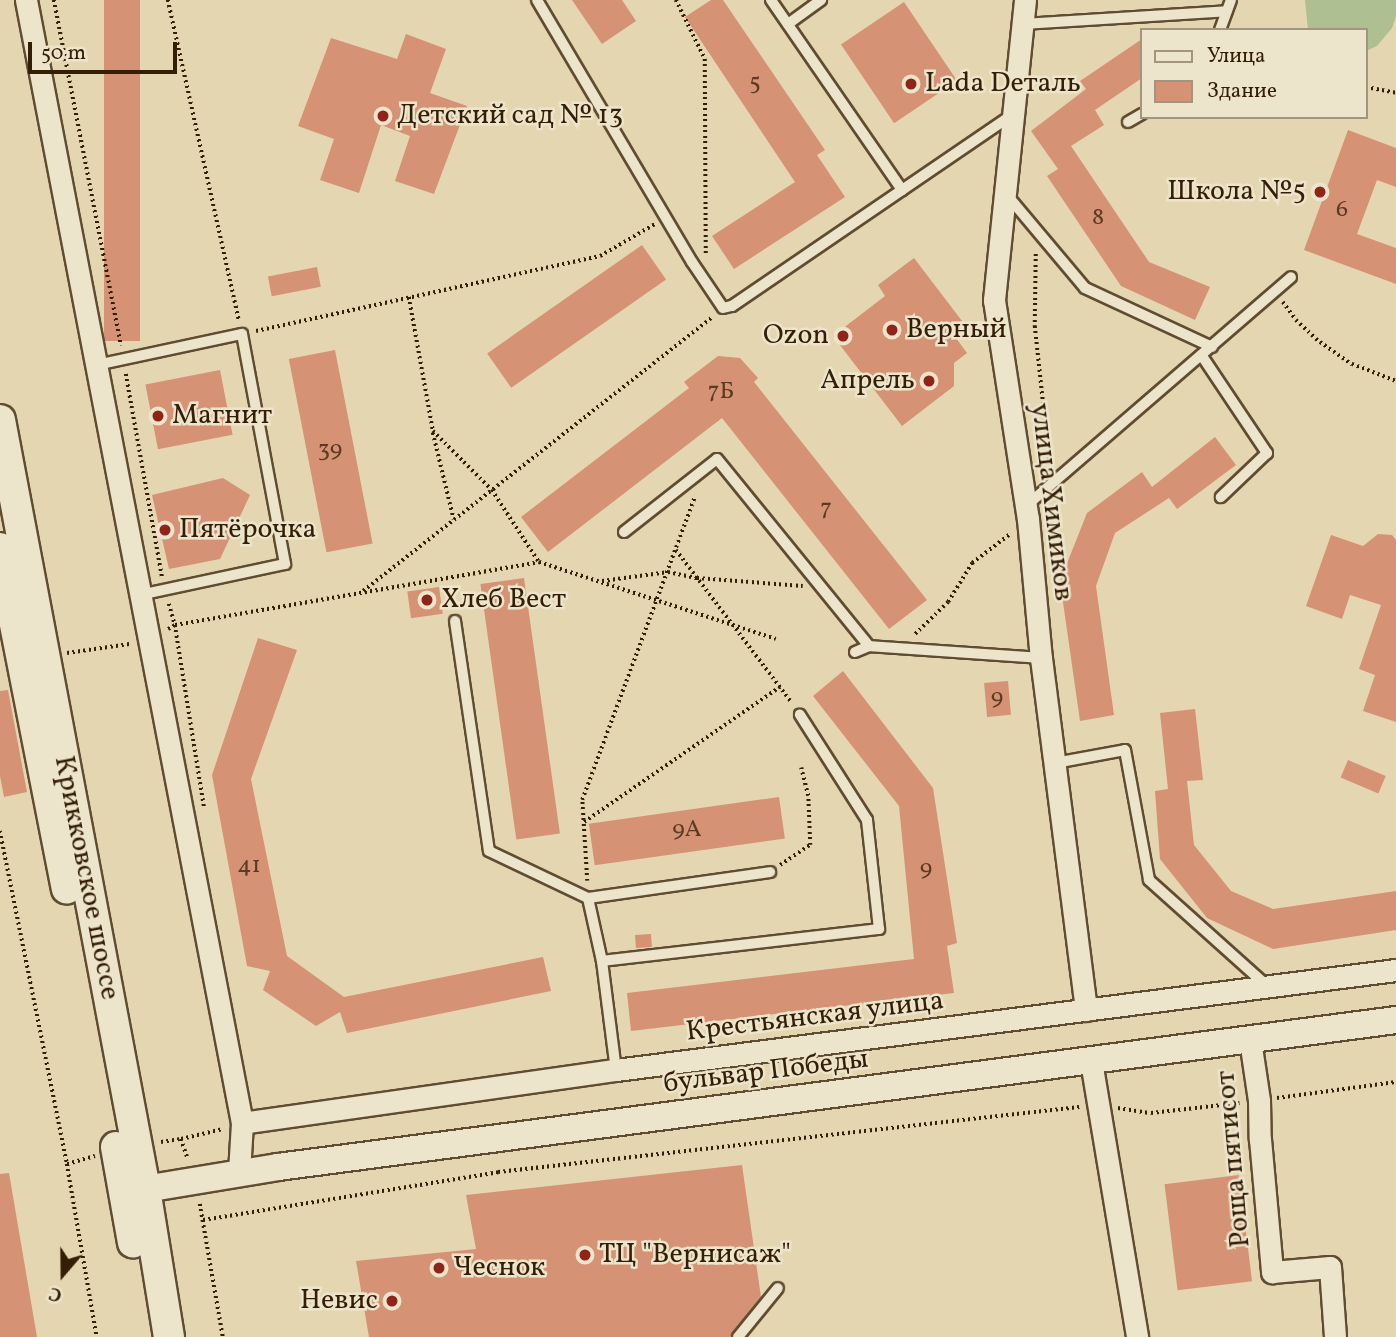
<!DOCTYPE html>
<meta charset="utf-8">
<style>
body{margin:0}
#map{position:relative;width:1396px;height:1337px;overflow:hidden;background:#e4d6b1;font-family:Vollkorn,serif}
div>[style]{position:absolute}
.green>*{inset:0;background:#aebf91}
.building>*{inset:0;background:#d59275;transform-origin:0 0}
.path>*{height:3.5px;margin-top:-1.75px;transform-origin:0;background:repeating-linear-gradient(90deg,#341e06 0 2px,transparent 0 5.5px)}
.roads{filter:drop-shadow(2px 0 #604c31) drop-shadow(-2px 0 #604c31) drop-shadow(0 2px #604c31) drop-shadow(0 -2px #604c31)}
.service>*{height:10px;margin:-5px;padding:0 5px;transform-origin:5px;border-radius:5px;background:#ede4cc}
.minor>*{height:21px;margin:-10.5px;padding:0 10.5px;transform-origin:10.5px;border-radius:10.5px;background:#ede4cc}
.tertiary>*{height:26px;margin:-13px;padding:0 13px;transform-origin:13px;border-radius:13px;background:#ede4cc}
.secondary>*{height:30px;margin:-15px;padding:0 15px;transform-origin:15px;border-radius:15px;background:#ede4cc}
.dots>*{width:19px;height:19px;translate:-50% -50%;box-sizing:border-box;border:4px solid #ede4cc;border-radius:50%}
span{translate:-50% -50%;white-space:nowrap;text-align:center;line-height:1.15;-webkit-text-stroke:5px #ede4cc;paint-order:stroke}
.number-label{font-size:24px;color:#5c3b22}
.number-label span{-webkit-text-stroke-width:0}
.poi-label{font-size:28px;color:#341e06}
.left{translate:0 -50%;text-align:left}
.right{translate:-100% -50%;text-align:right}
.street-label{font-size:28px;color:#341e06}
.legend{position:absolute;left:1140px;top:28px;width:228px;height:91px;box-sizing:border-box;background:#ede4cc;border:2px solid #a3957d;margin:0;padding:9px 12px;list-style:none;font-size:21px;color:#341e06}
.legend li{display:flex;align-items:center;gap:14px;height:35px}
.legend b{width:35px;border:2px solid #a3957d}
.north{position:absolute;left:28px;top:1239px;width:70px;height:70px;-webkit-text-stroke:5px #ede4cc;paint-order:stroke;rotate:200deg;font-size:19px;font-weight:700;line-height:28px;text-align:center;color:#341e06}
.north::after{content:'';display:block;margin:auto;width:24px;height:32px;background:#341e06;clip-path:polygon(50% 0,100% 100%,50% 72%,0 100%)}
.scale{position:absolute;left:28px;top:42px;width:149px;height:32px;box-sizing:border-box;border:4px solid #341e06;border-top:0;padding-left:9px;font-size:21px;line-height:24px;white-space:nowrap;color:#341e06;-webkit-text-stroke:5px #ede4cc;paint-order:stroke}
</style>
<div id="map">
<div class="green">
<i style="clip-path:polygon(1305px 0,1396px 0,1396px 16px,1392px 28px,1377px 46px,1366px 51px,1366px 30px,1308px 30px)"></i>
</div>
<div class="building">
<i style="left:104px;top:0;width:36px;height:341px"></i>
<i style="clip-path:polygon(572px 0,622px 0,636px 21px,602px 44px)"></i>
<i style="clip-path:polygon(711px 0,723px 0,825px 150px,817px 155px,845px 197px,734px 269px,712px 236px,795px 182px,685px 17px)"></i>
<i style="left:904px;top:2px;width:95px;height:76px;rotate:56deg"></i>
<i style="clip-path:polygon(406px 34px,446px 49px,430px 93px,467px 106px,434px 194px,395px 181px,410px 136px,381px 125px,359px 193px,320px 180px,334px 139px,298px 126px,331px 38px,397px 59px)"></i>
<i style="clip-path:polygon(1142px 39px,1142px 78px,1095px 110px,1104px 125px,1071px 146px,1149px 262px,1210px 287px,1195px 320px,1121px 286px,1047px 176px,1058px 169px,1031px 131px,1086px 89px,1080px 81px)"></i>
<i style="clip-path:polygon(1348px 130px,1396px 148px,1396px 187px,1377px 180px,1357px 234px,1396px 248px,1396px 284px,1304px 250px)"></i>
<i style="left:642px;top:245px;width:42px;height:189px;rotate:55deg"></i>
<i style="clip-path:polygon(914px 258px,962px 321px,950px 330px,967px 353px,954px 363px,954px 386px,902px 426px,833px 336px,885px 296px,878px 285px)"></i>
<i style="left:317px;top:267px;width:20px;height:50px;rotate:79deg"></i>
<i style="left:335px;top:350px;width:197px;height:47px;rotate:79deg"></i>
<i style="clip-path:polygon(718px 356px,740px 358px,758px 378px,754px 382px,927px 600px,889px 629px,722px 418px,548px 552px,521px 517px,689px 388px,684px 382px)"></i>
<i style="left:220px;top:370px;width:66px;height:76px;rotate:79deg"></i>
<i style="clip-path:polygon(1215px 437px,1236px 465px,1177px 509px,1169px 498px,1115px 533px,1096px 586px,1114px 715px,1080px 721px,1060px 581px,1087px 513px,1142px 472px,1152px 487px)"></i>
<i style="clip-path:polygon(223px 478px,250px 495px,220px 559px,169px 569px,152px 495px)"></i>
<i style="clip-path:polygon(1378px 534px,1392px 535px,1396px 540px,1396px 722px,1363px 711px,1375px 675px,1359px 669px,1381px 605px,1350px 595px,1342px 619px,1306px 606px,1331px 535px,1363px 546px)"></i>
<i style="left:524px;top:578px;width:258px;height:44px;rotate:82deg"></i>
<i style="left:439px;top:587px;width:27px;height:32px;rotate:82deg"></i>
<i style="clip-path:polygon(258px 638px,297px 650px,251px 779px,287px 956px,344px 997px,543px 957px,551px 991px,347px 1033px,340px 1012px,316px 1026px,263px 990px,270px 971px,247px 966px,212px 775px)"></i>
<i style="clip-path:polygon(843px 671px,933px 788px,957px 943px,947px 946px,954px 993px,631px 1031px,627px 993px,914px 959px,899px 806px,813px 696px)"></i>
<i style="left:1008px;top:681px;width:34px;height:24px;rotate:85deg"></i>
<i style="clip-path:polygon(8px 690px,27px 792px,4px 797px,0 776px,0 691px)"></i>
<i style="clip-path:polygon(1195px 709px,1203px 780px,1187px 781px,1194px 845px,1231px 891px,1273px 909px,1396px 891px,1396px 930px,1273px 949px,1207px 918px,1160px 859px,1155px 791px,1168px 789px,1160px 713px)"></i>
<i style="left:1348px;top:760px;width:41px;height:19px;rotate:23deg"></i>
<i style="left:779px;top:797px;width:42px;height:192px;rotate:82deg"></i>
<i style="left:651px;top:934px;width:13px;height:16px;rotate:86deg"></i>
<i style="clip-path:polygon(742px 1165px,761px 1297px,730px 1337px,369px 1337px,356px 1261px,476px 1249px,466px 1195px)"></i>
<i style="clip-path:polygon(9px 1173px,37px 1337px,0 1337px,0 1174px)"></i>
<i style="left:1239px;top:1175px;width:107px;height:75px;rotate:83deg"></i>
</div>
<div class="path">
<i style="left:54px;top:0;width:352px;rotate:79deg"></i>
<i style="left:168px;top:0;width:328px;rotate:77.5deg"></i>
<i style="left:676px;top:0;width:66px;rotate:63.8deg"></i>
<i style="left:705px;top:59px;width:197px;rotate:89.7deg"></i>
<i style="left:1366px;top:87px;width:31px;rotate:11deg"></i>
<i style="left:1036px;top:254px;width:72px;rotate:90.8deg"></i>
<i style="left:1035px;top:326px;width:141px;rotate:83.9deg"></i>
<i style="left:409px;top:297px;width:136px;rotate:79.8deg"></i>
<i style="left:433px;top:431px;width:83px;rotate:45deg"></i>
<i style="left:492px;top:490px;width:86px;rotate:56.9deg"></i>
<i style="left:1283px;top:302px;width:22px;rotate:54deg"></i>
<i style="left:1296px;top:320px;width:33px;rotate:43deg"></i>
<i style="left:1320px;top:342px;width:39px;rotate:35deg"></i>
<i style="left:1352px;top:364px;width:47px;rotate:21.1deg"></i>
<i style="left:256px;top:331px;width:352px;rotate:-12.3deg"></i>
<i style="left:600px;top:256px;width:64px;rotate:-30.2deg"></i>
<i style="left:126px;top:374px;width:206px;rotate:79.9deg"></i>
<i style="left:433px;top:433px;width:89px;rotate:76.4deg"></i>
<i style="left:1047px;top:518px;width:8px"></i>
<i style="left:1055px;top:518px;width:16px;rotate:-94deg"></i>
<i style="left:676px;top:550px;width:192px;rotate:52.8deg"></i>
<i style="left:602px;top:581px;width:67px;rotate:-7.8deg"></i>
<i style="left:668px;top:572px;width:30px;rotate:12deg"></i>
<i style="left:697px;top:578px;width:106px;rotate:4.3deg"></i>
<i style="left:363px;top:591px;width:444px;rotate:-38.1deg"></i>
<i style="left:169px;top:604px;width:22px;rotate:74deg"></i>
<i style="left:175px;top:625px;width:184px;rotate:80.9deg"></i>
<i style="left:168px;top:629px;width:8px;rotate:-30deg"></i>
<i style="left:175px;top:625px;width:369px;rotate:-9.8deg"></i>
<i style="left:539px;top:562px;width:249px;rotate:18deg"></i>
<i style="left:915px;top:634px;width:46px;rotate:-44.1deg"></i>
<i style="left:948px;top:602px;width:46px;rotate:-58.4deg"></i>
<i style="left:972px;top:563px;width:48px;rotate:-37.3deg"></i>
<i style="left:67px;top:653px;width:63px;rotate:-8.3deg"></i>
<i style="left:584px;top:822px;width:238px;rotate:-34.6deg"></i>
<i style="left:0;top:831px;width:340px;rotate:78.6deg"></i>
<i style="left:67px;top:1164px;width:176px;rotate:80.2deg"></i>
<i style="left:780px;top:865px;width:36px;rotate:-34deg"></i>
<i style="left:810px;top:845px;width:49px;rotate:-92.3deg"></i>
<i style="left:808px;top:796px;width:29px;rotate:-104deg"></i>
<i style="left:587px;top:881px;width:81px;rotate:-93.5deg"></i>
<i style="left:582px;top:800px;width:324px;rotate:-69.6deg"></i>
<i style="left:1277px;top:1098px;width:120px;rotate:-7.7deg"></i>
<i style="left:1118px;top:1108px;width:33px;rotate:9deg"></i>
<i style="left:1151px;top:1113px;width:89px;rotate:-6.5deg"></i>
<i style="left:181px;top:1139px;width:43px;rotate:-13.4deg"></i>
<i style="left:161px;top:1142px;width:20px;rotate:-9deg"></i>
<i style="left:181px;top:1139px;width:21px;rotate:71deg"></i>
<i style="left:67px;top:1164px;width:29px;rotate:-16deg"></i>
<i style="left:200px;top:1204px;width:135px;rotate:80.2deg"></i>
<i style="left:203px;top:1220px;width:299px;rotate:-9.2deg"></i>
<i style="left:498px;top:1172px;width:585px;rotate:-6.38deg"></i>
</div>
<div class="roads">
<div class="service">
<i style="left:537px;top:0;width:304px;rotate:59.4deg"></i>
<i style="left:692px;top:262px;width:55px;rotate:56deg"></i>
<i style="left:723px;top:308px;width:9px;rotate:-13deg"></i>
<i style="left:732px;top:306px;width:340px;rotate:-34.3deg"></i>
<i style="left:771px;top:0;width:231px;rotate:55.4deg"></i>
<i style="left:788px;top:24px;width:41px;rotate:-36deg"></i>
<i style="left:1023px;top:24px;width:204px;rotate:-3.6deg"></i>
<i style="left:1220px;top:30px;width:32px;rotate:-70deg"></i>
<i style="left:1128px;top:122px;width:16px;rotate:-30deg"></i>
<i style="left:1007px;top:195px;width:121px;rotate:50deg"></i>
<i style="left:1085px;top:288px;width:140px;rotate:24.9deg"></i>
<i style="left:1202px;top:356px;width:117px;rotate:56.2deg"></i>
<i style="left:1267px;top:453px;width:64px;rotate:136.3deg"></i>
<i style="left:96px;top:365px;width:149px;rotate:-12deg"></i>
<i style="left:242px;top:334px;width:234px;rotate:79.4deg"></i>
<i style="left:285px;top:564px;width:149px;rotate:168deg"></i>
<i style="left:1026px;top:506px;width:350px;rotate:-40.8deg"></i>
<i style="left:624px;top:532px;width:118px;rotate:-38.1deg"></i>
<i style="left:717px;top:459px;width:241px;rotate:50.9deg"></i>
<i style="left:455px;top:621px;width:232px;rotate:81.6deg"></i>
<i style="left:489px;top:851px;width:110px;rotate:25.4deg"></i>
<i style="left:588px;top:898px;width:65px;rotate:77.5deg"></i>
<i style="left:602px;top:961px;width:110px;rotate:82.7deg"></i>
<i style="left:855px;top:652px;width:15px;rotate:-23deg"></i>
<i style="left:869px;top:646px;width:172px;rotate:4deg"></i>
<i style="left:1055px;top:763px;width:71px;rotate:-10.5deg"></i>
<i style="left:1125px;top:750px;width:132px;rotate:79.5deg"></i>
<i style="left:1149px;top:880px;width:159px;rotate:41.9deg"></i>
<i style="left:588px;top:898px;width:184px;rotate:-8.1deg"></i>
<i style="left:602px;top:961px;width:279px;rotate:-6.6deg"></i>
<i style="left:879px;top:929px;width:110px;rotate:-96.3deg"></i>
<i style="left:867px;top:820px;width:125px;rotate:-122.5deg"></i>
<i style="left:738px;top:1337px;width:63px;rotate:-50.8deg"></i>
</div>
<div class="minor">
<i style="left:26px;top:0;width:1144px;rotate:79.11deg"></i>
<i style="left:242px;top:1123px;width:49px;rotate:93.5deg"></i>
<i style="left:1025px;top:0;width:302px;rotate:95.9deg"></i>
<i style="left:994px;top:300px;width:222px;rotate:81.2deg"></i>
<i style="left:1028px;top:519px;width:140px;rotate:84.7deg"></i>
<i style="left:1041px;top:658px;width:355px;rotate:82.7deg"></i>
<i style="left:1250px;top:1040px;width:61px;rotate:81.5deg"></i>
<i style="left:1259px;top:1100px;width:39px;rotate:89deg"></i>
<i style="left:1260px;top:1139px;width:134px;rotate:84.8deg"></i>
<i style="left:1272px;top:1272px;width:58px;rotate:-4.9deg"></i>
<i style="left:1330px;top:1267px;width:70px;rotate:85.9deg"></i>
<i style="left:1091px;top:1061px;width:280px;rotate:80.5deg"></i>
<i style="left:242px;top:1123px;width:378px;rotate:-8.1deg"></i>
<i style="left:616px;top:1070px;width:786px;rotate:-7.31deg"></i>
</div>
<div class="tertiary">
<i style="left:145px;top:1189px;width:135px;rotate:-9.4deg"></i>
<i style="left:278px;top:1167px;width:1128px;rotate:-7.49deg"></i>
</div>
<div class="secondary">
<i style="left:0;top:420px;width:783px;rotate:79.32deg"></i>
<i style="left:145px;top:1189px;width:150px;rotate:80.8deg"></i>
<i style="left:0;top:548px;width:347px;rotate:78.9deg"></i>
<i style="left:116px;top:1147px;width:97px;rotate:79.9deg"></i>
</div>
</div>
<div class="dots">
<i style="left:911px;top:84px;background:#8f2418"></i>
<i style="left:383px;top:116px;background:#8f2418"></i>
<i style="left:1320px;top:192px;background:#8f2418"></i>
<i style="left:892px;top:330px;background:#8f2418"></i>
<i style="left:843px;top:336px;background:#8f2418"></i>
<i style="left:929px;top:381px;background:#8f2418"></i>
<i style="left:158px;top:416px;background:#8f2418"></i>
<i style="left:165px;top:530px;background:#8f2418"></i>
<i style="left:427px;top:600px;background:#8f2418"></i>
<i style="left:585px;top:1255px;background:#8f2418"></i>
<i style="left:439px;top:1268px;background:#8f2418"></i>
<i style="left:392px;top:1301px;background:#8f2418"></i>
</div>
<div class="number-label">
<span style="left:755px;top:84px">5</span>
<span style="left:1342px;top:211px">6</span>
<span style="left:1098px;top:219px">8</span>
<span style="left:721px;top:393px">7Б</span>
<span style="left:330px;top:451px">39</span>
<span style="left:826px;top:510px">7</span>
<span style="left:997px;top:699px">9</span>
<span style="left:687px;top:831px">9А</span>
<span style="left:249px;top:867px">41</span>
<span style="left:926px;top:870px">9</span>
</div>
<div class="poi-label">
<span class="left" style="left:925px;top:84px">Lada Dеталь</span>
<span class="left" style="left:397px;top:116px">Детский сад № 13</span>
<span class="right" style="left:1306px;top:192px">Школа №5</span>
<span class="left" style="left:906px;top:330px">Верный</span>
<span class="right" style="left:829px;top:336px">Ozon</span>
<span class="right" style="left:915px;top:381px">Апрель</span>
<span class="left" style="left:172px;top:416px">Магнит</span>
<span class="left" style="left:179px;top:530px">Пятёрочка</span>
<span class="left" style="left:441px;top:600px">Хлеб Вест</span>
<span class="left" style="left:599px;top:1255px">ТЦ "Вернисаж"</span>
<span class="left" style="left:453px;top:1268px">Чеснок</span>
<span class="right" style="left:378px;top:1301px">Невис</span>
</div>
<div class="street-label">
<span style="left:1051px;top:502px;rotate:83deg">улица Химиков</span>
<span style="left:86px;top:878px;rotate:79deg">Крикковское шоссе</span>
<span style="left:815px;top:1017px;rotate:-7deg">Крестьянская улица</span>
<span style="left:766px;top:1072px;rotate:-7deg">бульвар Победы</span>
<span style="left:1234px;top:1159px;rotate:-95deg">Роща пятисот</span>
</div>
<ul class="legend">
<li><b style="height:9px;background:#ede4cc"></b>Улица</li>
<li><b style="height:19px;background:#d59275"></b>Здание</li>
</ul>
<div class="north">С</div>
<div class="scale">50 m</div>
</div>
